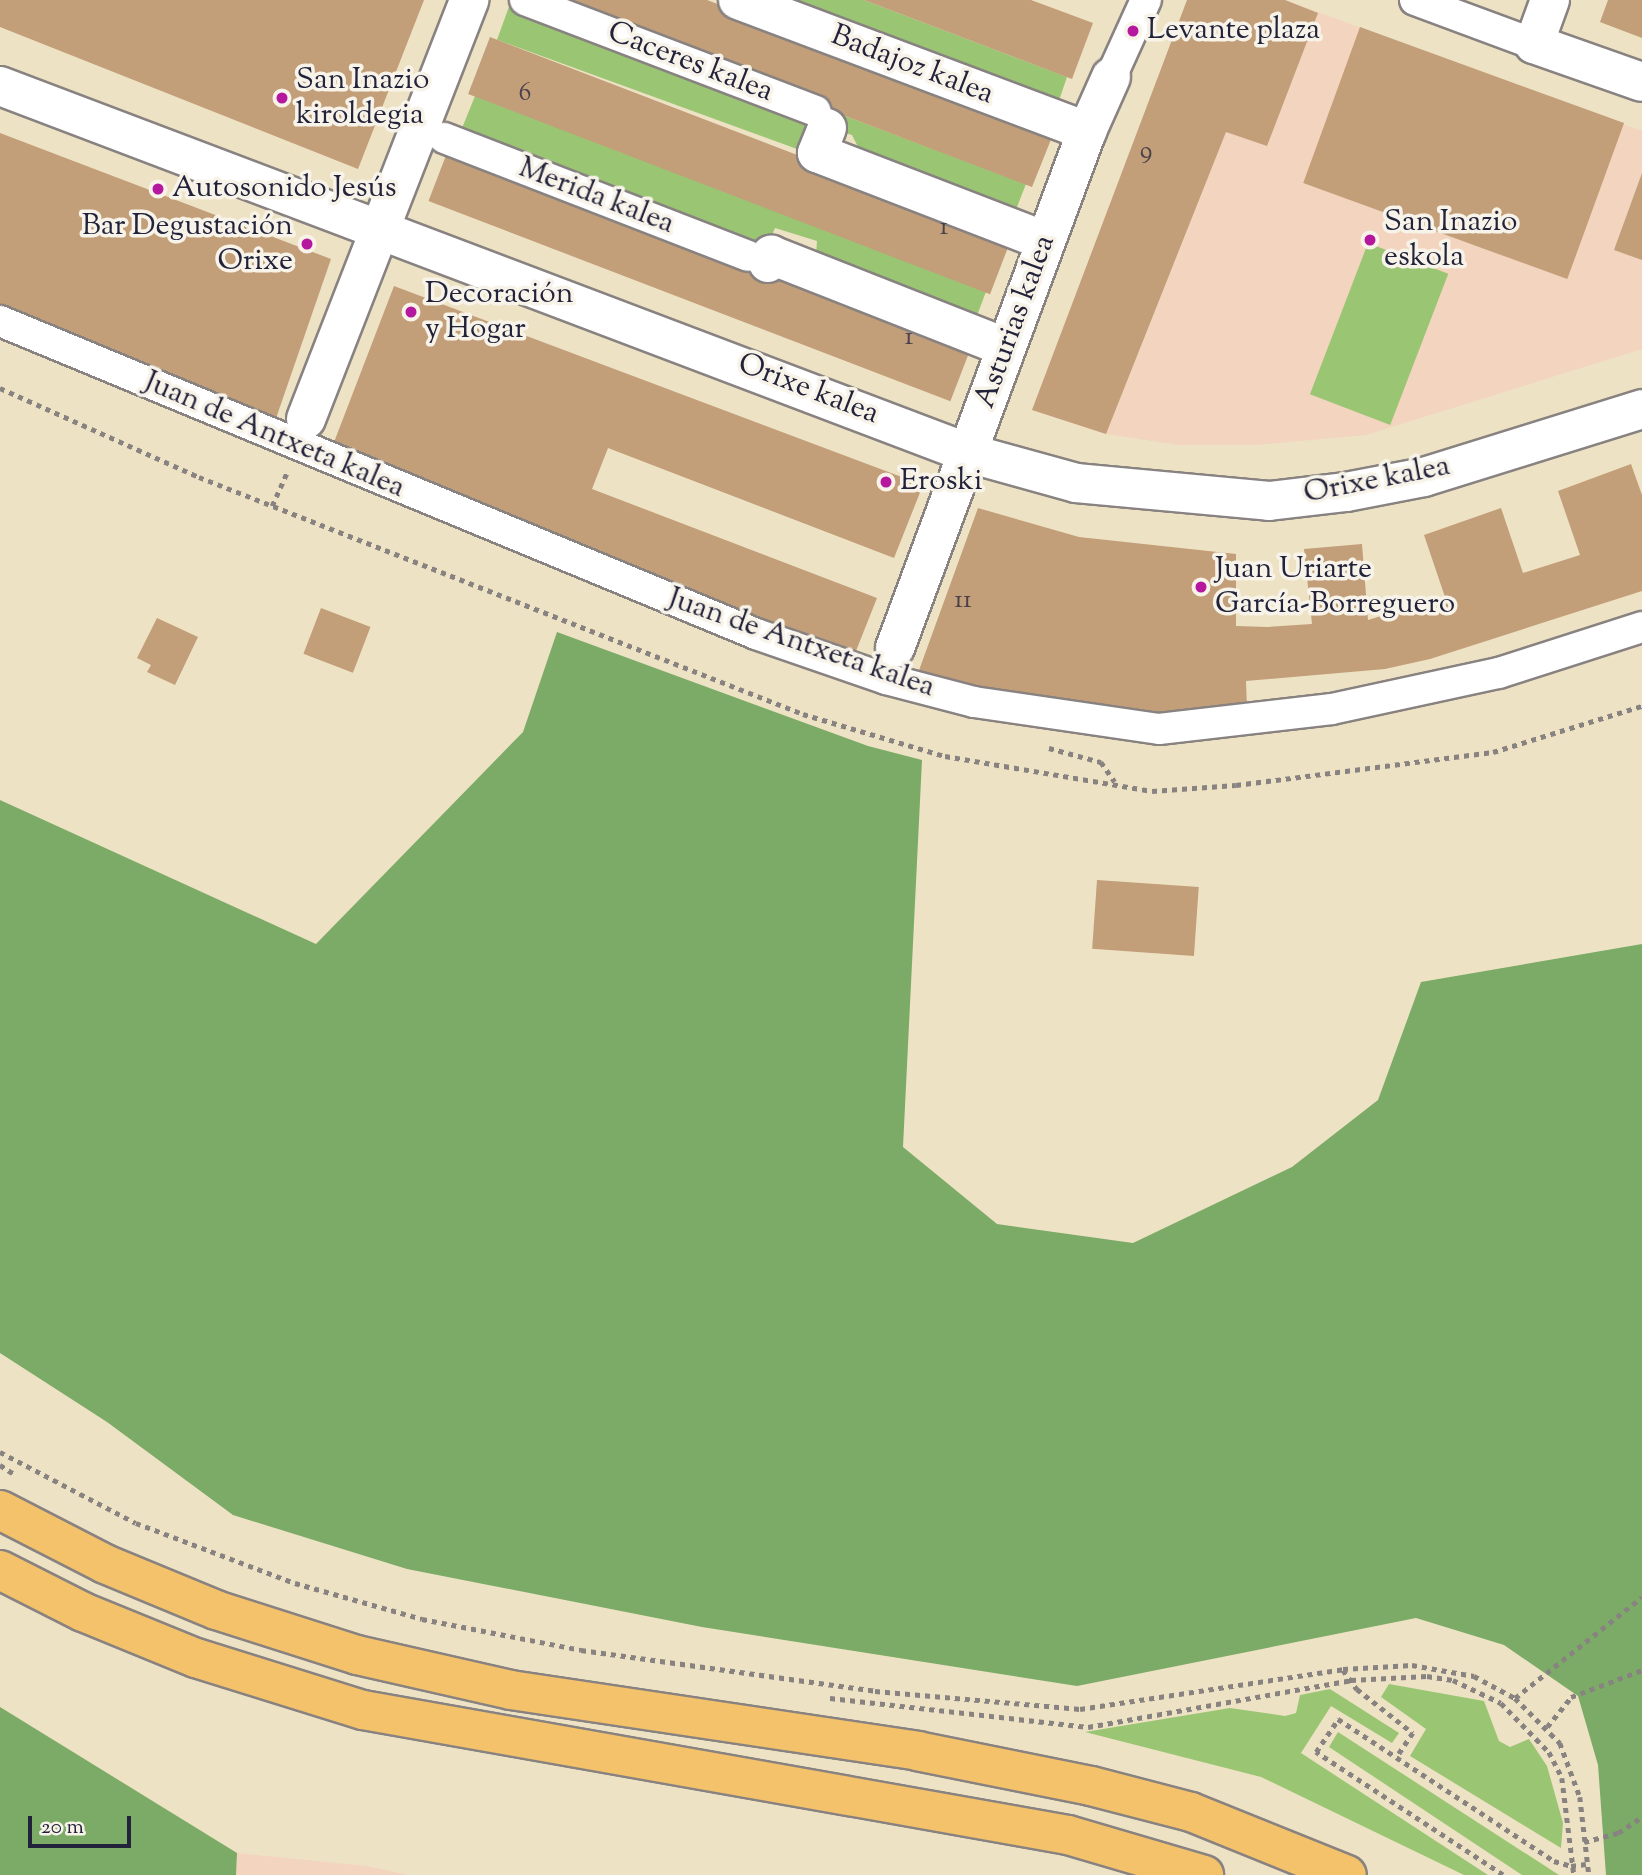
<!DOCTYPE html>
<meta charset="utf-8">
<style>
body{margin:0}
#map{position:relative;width:1642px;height:1875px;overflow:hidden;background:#eee2c4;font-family:"Sorts Mill Goudy",serif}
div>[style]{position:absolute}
.built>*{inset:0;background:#f3d4bf}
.green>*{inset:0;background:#9ac674;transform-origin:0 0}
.forest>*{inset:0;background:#7bab66}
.building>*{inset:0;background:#c29e79;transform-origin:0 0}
.path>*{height:4.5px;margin-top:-2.25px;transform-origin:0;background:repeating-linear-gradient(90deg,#888280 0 5px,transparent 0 10px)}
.roads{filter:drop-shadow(2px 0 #888280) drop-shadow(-2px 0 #888280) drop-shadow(0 2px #888280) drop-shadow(0 -2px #888280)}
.pedestrian>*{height:30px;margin:-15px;padding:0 15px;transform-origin:15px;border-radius:15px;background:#fff}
.minor>*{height:38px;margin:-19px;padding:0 19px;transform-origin:19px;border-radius:19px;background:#fff}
.primary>*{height:38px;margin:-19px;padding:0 19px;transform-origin:19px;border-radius:19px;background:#f4c26a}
.dots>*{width:19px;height:19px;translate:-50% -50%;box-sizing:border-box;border:4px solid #f7f3e8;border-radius:50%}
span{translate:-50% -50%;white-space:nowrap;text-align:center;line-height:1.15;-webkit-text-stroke:7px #f7f3e8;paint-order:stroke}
.number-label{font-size:26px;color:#4a414a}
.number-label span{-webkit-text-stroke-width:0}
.poi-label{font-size:30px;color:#22223b}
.left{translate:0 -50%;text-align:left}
.right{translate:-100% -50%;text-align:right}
.street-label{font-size:30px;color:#22223b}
.scale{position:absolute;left:28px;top:1816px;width:103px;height:32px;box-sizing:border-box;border:4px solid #22223b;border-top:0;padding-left:9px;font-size:21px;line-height:24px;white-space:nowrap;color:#22223b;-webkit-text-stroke:5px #f7f3e8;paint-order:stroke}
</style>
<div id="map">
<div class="built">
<i style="clip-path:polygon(1285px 0,1642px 131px,1642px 349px,1366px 435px,1255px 445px,1178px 445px,1106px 434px,1032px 410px,1164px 63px)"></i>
<i style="clip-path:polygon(237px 1853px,367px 1866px,408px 1875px,236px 1875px)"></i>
</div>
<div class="green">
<i style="clip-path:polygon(777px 0,864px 0,1067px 77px,1056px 109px)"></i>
<i style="left:510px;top:4px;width:323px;height:38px;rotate:20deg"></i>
<i style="clip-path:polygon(475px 96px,987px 289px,975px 321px,816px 255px,817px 241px,775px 228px,763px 256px,458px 138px)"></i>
<i style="clip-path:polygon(824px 108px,1026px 184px,1015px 212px,860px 151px,852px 135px,839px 131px)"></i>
<i style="left:1368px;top:243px;width:86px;height:162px;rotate:21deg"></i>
<i style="clip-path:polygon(1389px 1684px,1484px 1701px,1499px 1741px,1510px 1747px,1529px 1739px,1547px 1766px,1563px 1823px,1561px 1848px,1410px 1756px,1426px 1729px,1381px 1697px)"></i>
<i style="clip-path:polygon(1330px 1689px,1399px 1733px,1392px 1743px,1331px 1706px,1301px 1753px,1488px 1875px,1464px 1875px,1261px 1777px,1085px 1732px,1230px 1708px,1285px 1716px,1296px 1713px,1300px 1695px)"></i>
<i style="clip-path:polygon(1338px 1732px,1559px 1875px,1522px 1875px,1329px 1747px)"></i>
</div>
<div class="forest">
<i style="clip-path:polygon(557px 632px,868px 746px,922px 760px,903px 1147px,997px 1224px,1133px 1243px,1292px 1167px,1378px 1100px,1421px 982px,1642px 944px,1642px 1875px,1606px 1875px,1598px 1765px,1578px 1696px,1504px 1645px,1416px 1618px,1077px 1686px,702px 1627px,407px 1569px,233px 1515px,107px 1422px,0 1353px,0 800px,316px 944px,523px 732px)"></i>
<i style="clip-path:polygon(0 1707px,237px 1853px,236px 1875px,0 1875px)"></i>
</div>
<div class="building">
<i style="clip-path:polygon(0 0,424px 0,358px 169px,0 27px)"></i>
<i style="clip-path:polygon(541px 0,707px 0,1054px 132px,1032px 187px)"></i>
<i style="clip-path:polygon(864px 0,1031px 0,1093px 23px,1072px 79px)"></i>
<i style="clip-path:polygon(1187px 0,1285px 0,1318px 13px,1267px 146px,1226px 132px,1106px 434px,1032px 410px)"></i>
<i style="clip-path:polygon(1608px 0,1642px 0,1642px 38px,1600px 22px)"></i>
<i style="left:1360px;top:27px;width:281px;height:166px;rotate:20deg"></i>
<i style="left:490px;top:37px;width:559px;height:61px;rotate:21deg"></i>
<i style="clip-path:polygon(0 133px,331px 259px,273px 427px,0 307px)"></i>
<i style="left:450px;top:145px;width:559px;height:60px;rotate:21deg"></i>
<i style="clip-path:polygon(1642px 173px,1642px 260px,1614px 250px)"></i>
<i style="clip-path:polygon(394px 286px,923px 485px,894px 558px,608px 448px,592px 489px,877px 598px,854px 656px,331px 450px)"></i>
<i style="clip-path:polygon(1631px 464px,1642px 495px,1642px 591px,1430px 659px,1385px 669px,1246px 681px,1247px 709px,1147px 715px,1041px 703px,918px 673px,978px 508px,1079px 537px,1236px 554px,1236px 626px,1268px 627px,1312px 624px,1304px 549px,1362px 544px,1368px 620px,1445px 597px,1424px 535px,1501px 508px,1523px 573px,1580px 555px,1558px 491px)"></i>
<i style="left:321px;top:608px;width:53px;height:49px;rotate:21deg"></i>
<i style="clip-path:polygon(157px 618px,198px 637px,175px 685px,147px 672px,151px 665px,137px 658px)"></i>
<i style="left:1097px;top:880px;width:102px;height:69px;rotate:4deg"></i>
</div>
<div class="path">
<i style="left:0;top:388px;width:218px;rotate:24.1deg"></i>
<i style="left:199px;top:477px;width:649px;rotate:21.42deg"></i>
<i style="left:803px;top:714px;width:148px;rotate:16.5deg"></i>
<i style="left:945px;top:756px;width:210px;rotate:9.6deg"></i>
<i style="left:1152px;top:791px;width:84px;rotate:-4.1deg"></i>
<i style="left:1236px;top:785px;width:259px;rotate:-7.3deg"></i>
<i style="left:1493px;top:752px;width:156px;rotate:-17.2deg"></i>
<i style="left:272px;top:506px;width:36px;rotate:-66deg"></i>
<i style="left:1049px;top:748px;width:54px;rotate:15.1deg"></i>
<i style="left:1101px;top:762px;width:24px;rotate:55deg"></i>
<i style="left:0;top:1452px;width:153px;rotate:27.6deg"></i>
<i style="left:136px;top:1523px;width:170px;rotate:20.7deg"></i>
<i style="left:295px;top:1583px;width:132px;rotate:15.8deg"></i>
<i style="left:422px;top:1619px;width:162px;rotate:11deg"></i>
<i style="left:581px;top:1650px;width:297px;rotate:7.9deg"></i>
<i style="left:875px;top:1691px;width:206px;rotate:5deg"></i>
<i style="left:1080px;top:1709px;width:266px;rotate:-8.6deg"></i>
<i style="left:1343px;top:1669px;width:69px;rotate:-3.3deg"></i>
<i style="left:1412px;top:1665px;width:63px;rotate:10.1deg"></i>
<i style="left:1474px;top:1676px;width:47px;rotate:28.2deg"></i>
<i style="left:1515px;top:1698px;width:64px;rotate:45deg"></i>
<i style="left:1560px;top:1743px;width:58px;rotate:69.7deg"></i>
<i style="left:1580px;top:1797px;width:79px;rotate:83.4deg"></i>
<i style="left:0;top:1465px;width:17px;rotate:33deg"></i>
<i style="left:1343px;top:1670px;width:24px;rotate:54deg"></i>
<i style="left:1357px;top:1689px;width:71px;rotate:38.2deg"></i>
<i style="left:1413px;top:1733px;width:30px;rotate:124deg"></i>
<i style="left:830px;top:1698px;width:260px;rotate:6.4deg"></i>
<i style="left:1088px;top:1727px;width:267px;rotate:-10.1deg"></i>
<i style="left:1351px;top:1680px;width:76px;rotate:-3deg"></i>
<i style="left:1427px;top:1676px;width:26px;rotate:9deg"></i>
<i style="left:1453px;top:1680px;width:53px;rotate:25.6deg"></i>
<i style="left:1501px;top:1703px;width:69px;rotate:45.6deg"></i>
<i style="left:1549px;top:1752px;width:29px;rotate:63deg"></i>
<i style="left:1562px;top:1778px;width:98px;rotate:82.9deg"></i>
<i style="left:1515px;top:1698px;width:162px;rotate:-38.5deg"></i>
<i style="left:1547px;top:1727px;width:38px;rotate:-51deg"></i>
<i style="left:1571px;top:1697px;width:76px;rotate:-20.8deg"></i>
<i style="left:1584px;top:1842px;width:35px;rotate:-15deg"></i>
<i style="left:1618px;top:1833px;width:29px;rotate:-34deg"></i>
<i style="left:1503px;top:1875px;width:224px;rotate:-146.7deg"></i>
<i style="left:1316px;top:1752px;width:40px;rotate:-56deg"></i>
<i style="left:1338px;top:1719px;width:258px;rotate:33.3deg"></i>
<i style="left:1554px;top:1861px;width:18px;rotate:16deg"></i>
<i style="left:1571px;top:1866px;width:15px;rotate:-8deg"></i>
</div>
<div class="roads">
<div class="pedestrian">
<i style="left:525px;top:0;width:311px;rotate:20.9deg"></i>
<i style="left:1415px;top:0;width:127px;rotate:20.3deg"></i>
<i style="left:1111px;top:77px;width:85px;rotate:-65.6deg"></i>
<i style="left:444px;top:138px;width:326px;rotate:21.2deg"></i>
<i style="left:0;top:321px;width:818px;rotate:22.49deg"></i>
<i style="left:756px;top:634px;width:138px;rotate:19.1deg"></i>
<i style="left:886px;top:679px;width:91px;rotate:14.6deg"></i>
<i style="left:974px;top:702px;width:187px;rotate:8.3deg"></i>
<i style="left:1159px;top:729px;width:174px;rotate:-6.6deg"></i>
<i style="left:1332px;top:709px;width:171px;rotate:-12.2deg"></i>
<i style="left:1499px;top:673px;width:150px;rotate:-17.8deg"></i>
</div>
<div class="minor">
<i style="left:738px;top:0;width:373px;rotate:20.6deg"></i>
<i style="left:1550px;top:0;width:47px;rotate:110deg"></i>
<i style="left:1534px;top:44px;width:114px;rotate:19.4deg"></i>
<i style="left:0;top:86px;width:1035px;rotate:20.76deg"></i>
<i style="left:968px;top:453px;width:112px;rotate:15.5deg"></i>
<i style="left:1076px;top:483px;width:194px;rotate:5.3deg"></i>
<i style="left:1269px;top:501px;width:78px;rotate:-6.7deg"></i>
<i style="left:1346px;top:492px;width:79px;rotate:-10.9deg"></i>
<i style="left:1424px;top:477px;width:228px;rotate:-17.3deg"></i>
<i style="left:827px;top:128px;width:27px;rotate:112deg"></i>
<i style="left:817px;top:153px;width:244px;rotate:21.1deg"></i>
<i style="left:768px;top:263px;width:9px;rotate:-69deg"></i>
<i style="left:771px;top:255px;width:251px;rotate:21.5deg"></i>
<i style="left:306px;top:419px;width:450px;rotate:-68.7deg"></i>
<i style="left:895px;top:648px;width:552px;rotate:-69.63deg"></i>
<i style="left:1087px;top:131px;width:59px;rotate:-66deg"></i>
</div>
<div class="primary">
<i style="left:0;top:1510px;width:118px;rotate:27.2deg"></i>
<i style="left:105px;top:1564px;width:120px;rotate:22.5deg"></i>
<i style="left:216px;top:1610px;width:148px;rotate:17.7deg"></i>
<i style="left:357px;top:1655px;width:158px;rotate:12.8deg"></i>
<i style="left:511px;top:1690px;width:411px;rotate:8.5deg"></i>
<i style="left:917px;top:1751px;width:177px;rotate:11.4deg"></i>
<i style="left:1091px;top:1786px;width:103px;rotate:14.6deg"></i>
<i style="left:1191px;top:1812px;width:168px;rotate:22deg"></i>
<i style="left:0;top:1570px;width:93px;rotate:26.8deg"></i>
<i style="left:83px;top:1612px;width:122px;rotate:22.2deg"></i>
<i style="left:196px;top:1658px;width:175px;rotate:17.3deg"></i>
<i style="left:363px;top:1710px;width:716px;rotate:10.05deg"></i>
<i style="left:1068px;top:1835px;width:142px;rotate:16.4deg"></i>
</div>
</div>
<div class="dots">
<i style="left:1133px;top:31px;background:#b5179e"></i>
<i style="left:282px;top:98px;background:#b5179e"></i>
<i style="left:158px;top:189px;background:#b5179e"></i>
<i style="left:1370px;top:240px;background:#b5179e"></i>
<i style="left:307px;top:244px;background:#b5179e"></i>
<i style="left:411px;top:312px;background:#b5179e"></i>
<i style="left:886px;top:482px;background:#b5179e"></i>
<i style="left:1201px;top:587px;background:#b5179e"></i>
</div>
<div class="number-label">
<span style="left:525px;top:94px">6</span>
<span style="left:1146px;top:152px">9</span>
<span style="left:944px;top:228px">1</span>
<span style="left:909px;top:338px">1</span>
<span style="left:963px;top:601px">11</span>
</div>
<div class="poi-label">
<span class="left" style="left:1147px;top:31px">Levante plaza</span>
<span class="left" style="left:296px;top:98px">San Inazio<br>kiroldegia</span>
<span class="left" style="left:172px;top:189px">Autosonido Jesús</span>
<span class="left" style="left:1384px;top:240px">San Inazio<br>eskola</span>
<span class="right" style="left:293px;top:244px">Bar Degustación<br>Orixe</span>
<span class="left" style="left:425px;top:312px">Decoración<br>y Hogar</span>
<span class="left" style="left:900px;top:482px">Eroski</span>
<span class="left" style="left:1215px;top:587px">Juan Uriarte<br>García-Borreguero</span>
</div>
<div class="street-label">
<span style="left:690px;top:63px;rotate:21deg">Caceres kalea</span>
<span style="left:912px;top:66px;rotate:21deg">Badajoz kalea</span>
<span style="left:596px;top:197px;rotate:21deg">Merida kalea</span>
<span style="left:1016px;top:322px;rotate:-70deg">Asturias kalea</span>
<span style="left:808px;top:390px;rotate:21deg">Orixe kalea</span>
<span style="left:274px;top:436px;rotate:23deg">Juan de Antxeta kalea</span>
<span style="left:1377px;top:481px;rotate:-11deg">Orixe kalea</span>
<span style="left:801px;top:644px;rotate:19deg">Juan de Antxeta kalea</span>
</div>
<div class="scale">20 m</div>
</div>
